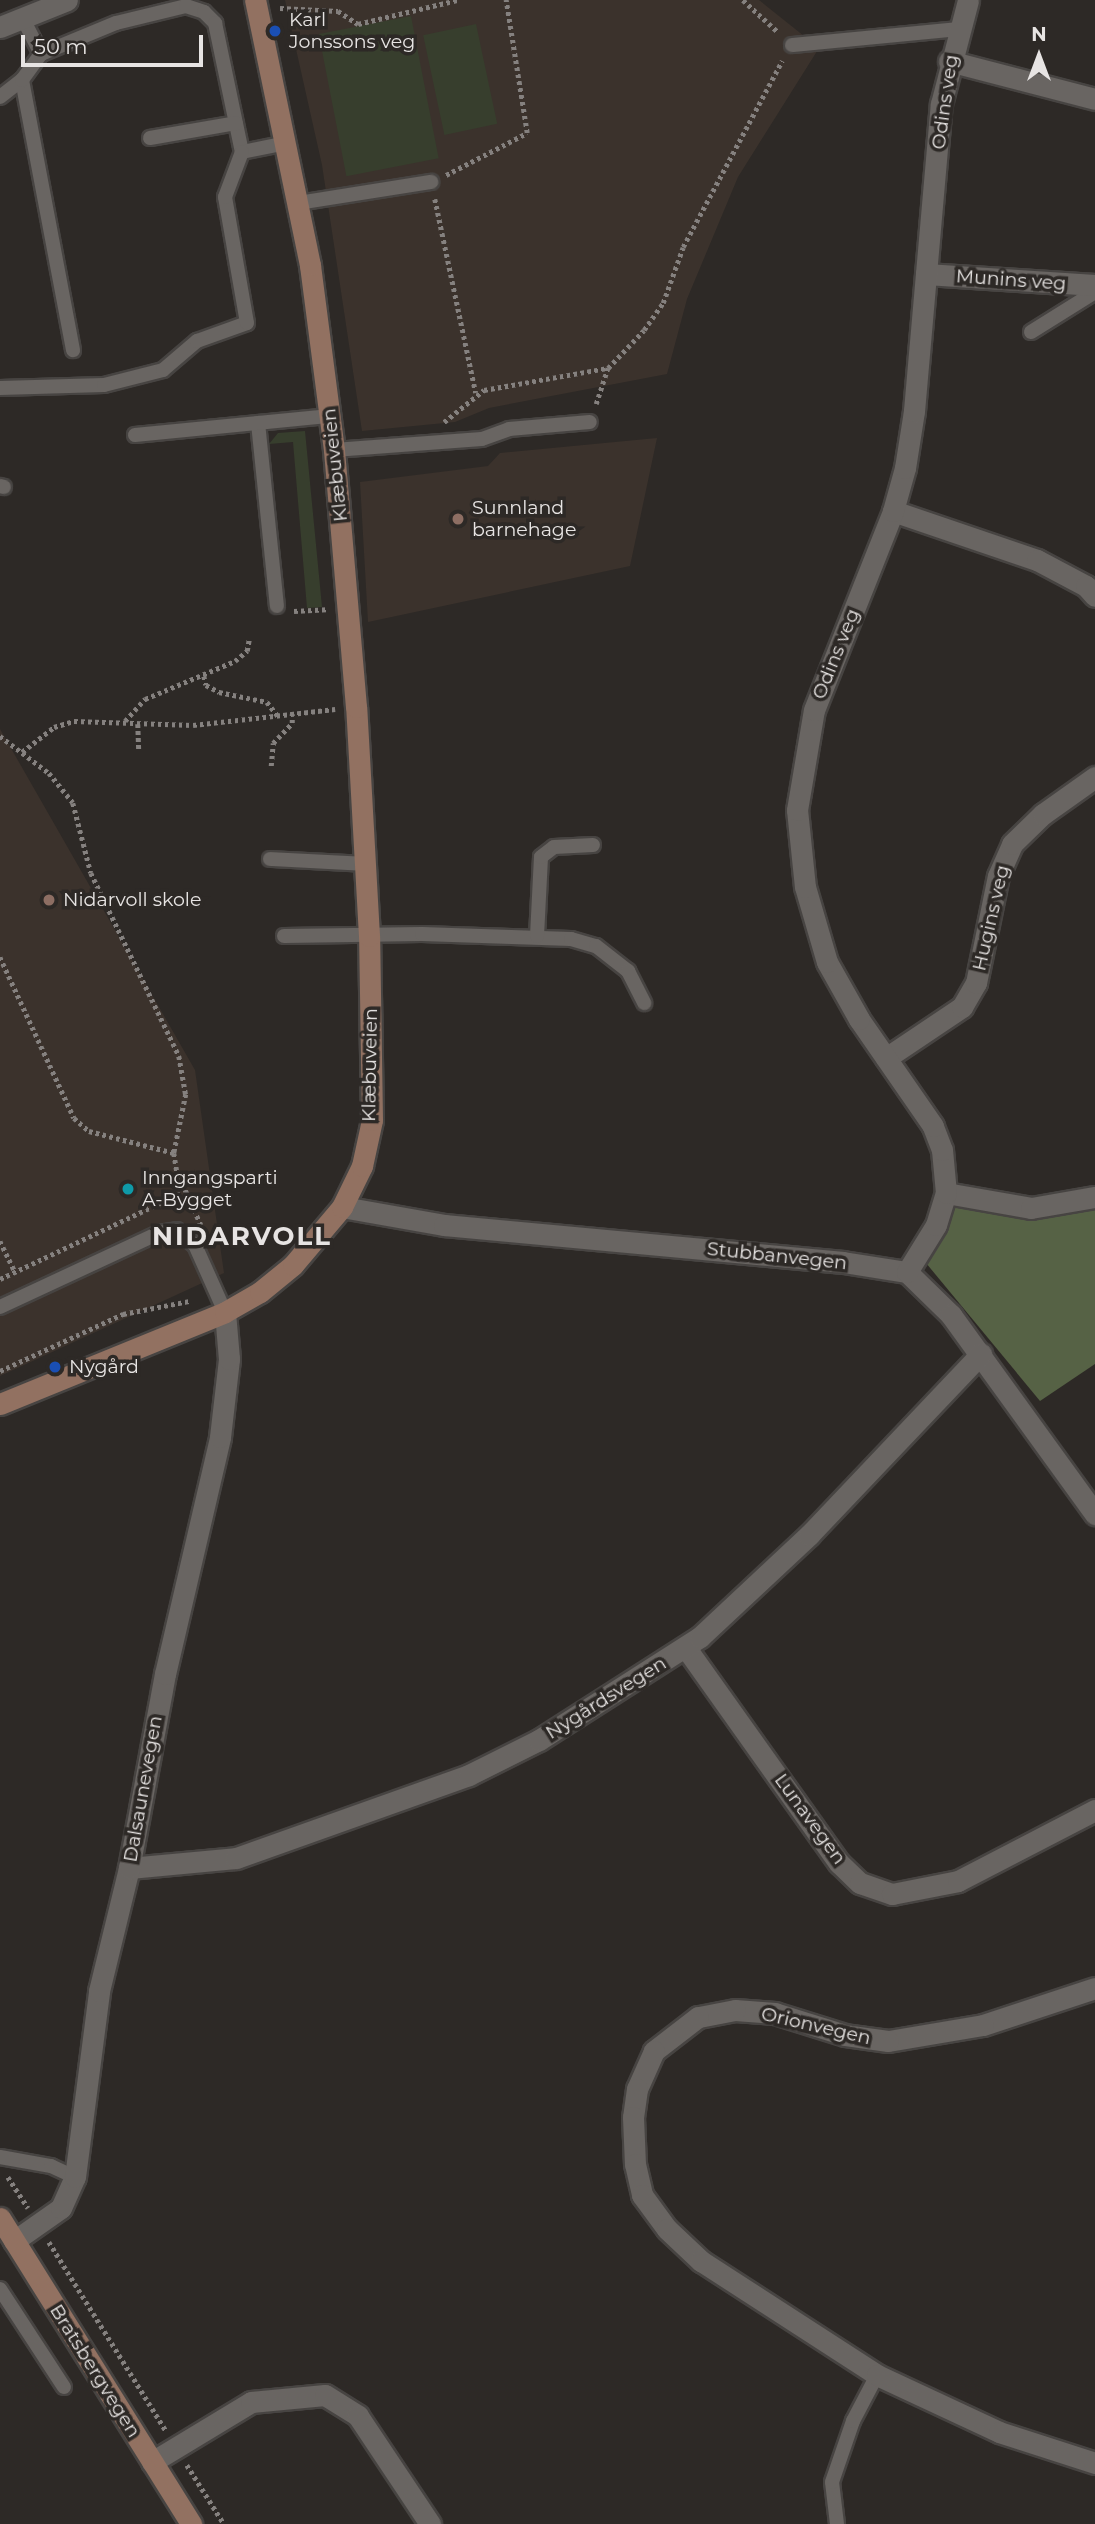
<!DOCTYPE html>
<meta charset="utf-8">
<style>
body{margin:0}
#map{position:relative;width:1095px;height:2524px;overflow:hidden;background:#2d2926;font-family:Montserrat,sans-serif}
div>[style]{position:absolute}
.built>*{inset:0;background:#3b322c}
.green>*{inset:0;background:#373e2d;transform-origin:0 0}
.forest>*{inset:0;background:#566245}
.path>*{height:4.5px;margin-top:-2.25px;transform-origin:0;background:repeating-linear-gradient(90deg,#85817f 0 3.5px,transparent 0 7px)}
.roads{filter:drop-shadow(2px 0 #474442) drop-shadow(-2px 0 #474442) drop-shadow(0 2px #474442) drop-shadow(0 -2px #474442)}
.lane>*{height:14px;margin:-7px;padding:0 7px;transform-origin:7px;border-radius:7px;background:#696562}
.street>*{height:21px;margin:-10.5px;padding:0 10.5px;transform-origin:10.5px;border-radius:10.5px;background:#696562}
.secondary>*{height:21px;margin:-10.5px;padding:0 10.5px;transform-origin:10.5px;border-radius:10.5px;background:#927161}
.dots>*{width:19px;height:19px;translate:-50% -50%;box-sizing:border-box;border:4px solid #2d2926;border-radius:50%}
span{translate:-50% -50%;white-space:nowrap;text-align:center;line-height:1.15;-webkit-text-stroke:7px #2d2926;paint-order:stroke}
.poi-label{font-size:19px;color:#e7e4e3}
.left{translate:0 -50%;text-align:left}
.street-label{font-size:19px;color:#e7e4e3}
.district-label{font-size:26px;color:#e7e4e3;font-weight:700;letter-spacing:2px}
.north{position:absolute;left:1004px;top:21px;width:70px;height:70px;-webkit-text-stroke:5px #2d2926;paint-order:stroke;rotate:0deg;font-size:19px;font-weight:700;line-height:28px;text-align:center;color:#e7e4e3}
.north::after{content:'';display:block;margin:auto;width:24px;height:32px;background:#e7e4e3;clip-path:polygon(50% 0,100% 100%,50% 72%,0 100%)}
.scale{position:absolute;left:21px;top:35px;width:182px;height:32px;box-sizing:border-box;border:4px solid #e7e4e3;border-top:0;padding-left:9px;font-size:21px;line-height:24px;white-space:nowrap;color:#e7e4e3;-webkit-text-stroke:5px #2d2926;paint-order:stroke}
</style>
<div id="map">
<div class="built">
<i style="clip-path:polygon(285px 0,759px 0,819px 48px,738px 177px,687px 299px,667px 374px,489px 408px,455px 422px,362px 431px,322px 165px)"></i>
<i style="clip-path:polygon(657px 438px,630px 566px,368px 622px,360px 482px,488px 466px,500px 453px)"></i>
<i style="clip-path:polygon(0 729px,195px 1070px,224px 1273px,0 1376px)"></i>
</div>
<div class="green">
<i style="left:411px;top:16px;width:145px;height:94px;rotate:79deg"></i>
<i style="left:476px;top:24px;width:102px;height:54px;rotate:78deg"></i>
<i style="clip-path:polygon(305px 431px,322px 607px,307px 608px,293px 442px,269px 444px,278px 433px)"></i>
</div>
<div class="forest">
<i style="clip-path:polygon(959px 1199px,1095px 1200px,1095px 1364px,1040px 1401px,926px 1263px)"></i>
</div>
<div class="path">
<i style="left:743px;top:0;width:47px;rotate:42.4deg"></i>
<i style="left:280px;top:8px;width:58px;rotate:3deg"></i>
<i style="left:338px;top:11px;width:24px;rotate:33deg"></i>
<i style="left:358px;top:24px;width:102px;rotate:-13.6deg"></i>
<i style="left:446px;top:175px;width:91px;rotate:-27.4deg"></i>
<i style="left:527px;top:133px;width:135px;rotate:-99deg"></i>
<i style="left:435px;top:199px;width:198px;rotate:78.1deg"></i>
<i style="left:596px;top:404px;width:38px;rotate:-72deg"></i>
<i style="left:444px;top:422px;width:51px;rotate:-38.7deg"></i>
<i style="left:484px;top:390px;width:126px;rotate:-10.1deg"></i>
<i style="left:608px;top:368px;width:52px;rotate:-46.5deg"></i>
<i style="left:644px;top:330px;width:33px;rotate:-55deg"></i>
<i style="left:663px;top:303px;width:59px;rotate:-70.3deg"></i>
<i style="left:683px;top:247px;width:211px;rotate:-62deg"></i>
<i style="left:294px;top:611px;width:33px;rotate:-3deg"></i>
<i style="left:204px;top:676px;width:9px;rotate:77deg"></i>
<i style="left:206px;top:685px;width:15px;rotate:28deg"></i>
<i style="left:219px;top:692px;width:49px;rotate:11.8deg"></i>
<i style="left:267px;top:702px;width:18px;rotate:52deg"></i>
<i style="left:125px;top:721px;width:30px;rotate:-48deg"></i>
<i style="left:145px;top:699px;width:98px;rotate:-22.9deg"></i>
<i style="left:235px;top:661px;width:16px;rotate:-40deg"></i>
<i style="left:247px;top:651px;width:11px;rotate:-80deg"></i>
<i style="left:138px;top:724px;width:27px;rotate:88deg"></i>
<i style="left:0;top:736px;width:61px;rotate:37.1deg"></i>
<i style="left:49px;top:773px;width:38px;rotate:51deg"></i>
<i style="left:73px;top:803px;width:72px;rotate:75.6deg"></i>
<i style="left:91px;top:873px;width:203px;rotate:64.3deg"></i>
<i style="left:179px;top:1056px;width:39px;rotate:80deg"></i>
<i style="left:186px;top:1094px;width:60px;rotate:101.5deg"></i>
<i style="left:174px;top:1153px;width:18px;rotate:81deg"></i>
<i style="left:177px;top:1171px;width:59px;rotate:66deg"></i>
<i style="left:22px;top:752px;width:41px;rotate:-38deg"></i>
<i style="left:54px;top:727px;width:21px;rotate:-17deg"></i>
<i style="left:74px;top:721px;width:119px;rotate:1.9deg"></i>
<i style="left:193px;top:725px;width:143px;rotate:-6.4deg"></i>
<i style="left:271px;top:766px;width:23px;rotate:-85deg"></i>
<i style="left:273px;top:743px;width:28px;rotate:-46deg"></i>
<i style="left:292px;top:723px;width:9px;rotate:-90deg"></i>
<i style="left:0;top:957px;width:177px;rotate:65.3deg"></i>
<i style="left:74px;top:1118px;width:20px;rotate:41deg"></i>
<i style="left:89px;top:1131px;width:88px;rotate:14.5deg"></i>
<i style="left:0;top:1241px;width:34px;rotate:64deg"></i>
<i style="left:0;top:1279px;width:205px;rotate:-25.4deg"></i>
<i style="left:0;top:1371px;width:136px;rotate:-24.9deg"></i>
<i style="left:123px;top:1314px;width:67px;rotate:-11.1deg"></i>
<i style="left:8px;top:2177px;width:37px;rotate:57deg"></i>
<i style="left:49px;top:2242px;width:222px;rotate:58.2deg"></i>
<i style="left:187px;top:2465px;width:70px;rotate:57.9deg"></i>
</div>
<div class="roads">
<div class="lane">
<i style="left:22px;top:17px;width:42px;rotate:62.8deg"></i>
<i style="left:792px;top:45px;width:166px;rotate:-5.5deg"></i>
<i style="left:22px;top:80px;width:275px;rotate:79.3deg"></i>
<i style="left:0;top:97px;width:28px;rotate:-38deg"></i>
<i style="left:22px;top:80px;width:32px;rotate:-54deg"></i>
<i style="left:41px;top:54px;width:81px;rotate:-22.5deg"></i>
<i style="left:116px;top:23px;width:72px;rotate:-13.7deg"></i>
<i style="left:186px;top:6px;width:19px;rotate:18deg"></i>
<i style="left:204px;top:12px;width:16px;rotate:45deg"></i>
<i style="left:215px;top:23px;width:132px;rotate:78.2deg"></i>
<i style="left:242px;top:152px;width:46px;rotate:-11.3deg"></i>
<i style="left:150px;top:138px;width:87px;rotate:-9.9deg"></i>
<i style="left:298px;top:203px;width:135px;rotate:-9deg"></i>
<i style="left:1031px;top:332px;width:75px;rotate:-32deg"></i>
<i style="left:0;top:388px;width:104px;rotate:-1.7deg"></i>
<i style="left:104px;top:385px;width:61px;rotate:-14.3deg"></i>
<i style="left:163px;top:370px;width:45px;rotate:-40.5deg"></i>
<i style="left:197px;top:341px;width:53px;rotate:-19.8deg"></i>
<i style="left:247px;top:323px;width:128px;rotate:-99.9deg"></i>
<i style="left:225px;top:197px;width:48px;rotate:-69.3deg"></i>
<i style="left:258px;top:423px;width:184px;rotate:84.1deg"></i>
<i style="left:135px;top:435px;width:196px;rotate:-5.6deg"></i>
<i style="left:334px;top:450px;width:148px;rotate:-4.3deg"></i>
<i style="left:482px;top:439px;width:29px;rotate:-20deg"></i>
<i style="left:509px;top:429px;width:81px;rotate:-4.9deg"></i>
<i style="left:0;top:486px;width:4px;rotate:14deg"></i>
<i style="left:270px;top:859px;width:95px;rotate:3deg"></i>
<i style="left:284px;top:936px;width:138px;rotate:-0.8deg"></i>
<i style="left:422px;top:934px;width:149px;rotate:1.9deg"></i>
<i style="left:571px;top:939px;width:26px;rotate:16deg"></i>
<i style="left:596px;top:946px;width:41px;rotate:38deg"></i>
<i style="left:628px;top:971px;width:36px;rotate:63deg"></i>
<i style="left:537px;top:936px;width:79px;rotate:-87.1deg"></i>
<i style="left:541px;top:857px;width:16px;rotate:-38deg"></i>
<i style="left:554px;top:847px;width:39px;rotate:-3deg"></i>
<i style="left:0;top:1307px;width:175px;rotate:-25deg"></i>
<i style="left:159px;top:1233px;width:18px;rotate:-9deg"></i>
<i style="left:177px;top:1230px;width:23px;rotate:40deg"></i>
<i style="left:195px;top:1245px;width:73px;rotate:65.9deg"></i>
<i style="left:0;top:2157px;width:52px;rotate:10deg"></i>
<i style="left:51px;top:2166px;width:26px;rotate:25deg"></i>
<i style="left:0;top:2289px;width:117px;rotate:56.9deg"></i>
<i style="left:837px;top:2524px;width:42px;rotate:-96.8deg"></i>
<i style="left:832px;top:2482px;width:65px;rotate:-71deg"></i>
<i style="left:853px;top:2421px;width:52px;rotate:-62.4deg"></i>
</div>
<div class="street">
<i style="left:0;top:27px;width:72px;rotate:-21.9deg"></i>
<i style="left:949px;top:61px;width:151px;rotate:14.6deg"></i>
<i style="left:926px;top:274px;width:169px;rotate:3.7deg"></i>
<i style="left:893px;top:511px;width:152px;rotate:18.8deg"></i>
<i style="left:1037px;top:560px;width:55px;rotate:28deg"></i>
<i style="left:1086px;top:586px;width:13px;rotate:48deg"></i>
<i style="left:886px;top:1058px;width:92px;rotate:-33.9deg"></i>
<i style="left:962px;top:1007px;width:28px;rotate:-60deg"></i>
<i style="left:976px;top:983px;width:109px;rotate:-78.4deg"></i>
<i style="left:998px;top:876px;width:35px;rotate:-66deg"></i>
<i style="left:1012px;top:844px;width:43px;rotate:-44.1deg"></i>
<i style="left:1043px;top:814px;width:64px;rotate:-35.4deg"></i>
<i style="left:946px;top:1193px;width:86px;rotate:10deg"></i>
<i style="left:1031px;top:1208px;width:65px;rotate:-9.8deg"></i>
<i style="left:342px;top:1207px;width:104px;rotate:10deg"></i>
<i style="left:444px;top:1225px;width:401px;rotate:5.3deg"></i>
<i style="left:843px;top:1262px;width:65px;rotate:8.9deg"></i>
<i style="left:907px;top:1272px;width:62px;rotate:44.3deg"></i>
<i style="left:951px;top:1315px;width:246px;rotate:54.1deg"></i>
<i style="left:907px;top:1272px;width:55px;rotate:-58.3deg"></i>
<i style="left:936px;top:1225px;width:34px;rotate:-73deg"></i>
<i style="left:946px;top:1193px;width:43px;rotate:-95.3deg"></i>
<i style="left:942px;top:1150px;width:26px;rotate:-111deg"></i>
<i style="left:933px;top:1126px;width:130px;rotate:-124.7deg"></i>
<i style="left:859px;top:1019px;width:65px;rotate:-119.3deg"></i>
<i style="left:827px;top:962px;width:78px;rotate:-106.3deg"></i>
<i style="left:805px;top:887px;width:77px;rotate:-95.9deg"></i>
<i style="left:797px;top:810px;width:101px;rotate:-80.4deg"></i>
<i style="left:814px;top:710px;width:214px;rotate:-68.3deg"></i>
<i style="left:893px;top:511px;width:45px;rotate:-74.4deg"></i>
<i style="left:905px;top:468px;width:58px;rotate:-81deg"></i>
<i style="left:914px;top:411px;width:308px;rotate:-85deg"></i>
<i style="left:941px;top:104px;width:107px;rotate:-75.4deg"></i>
<i style="left:686px;top:1648px;width:264px;rotate:54.6deg"></i>
<i style="left:839px;top:1863px;width:29px;rotate:44deg"></i>
<i style="left:860px;top:1883px;width:34px;rotate:19deg"></i>
<i style="left:892px;top:1894px;width:67px;rotate:-11.1deg"></i>
<i style="left:958px;top:1881px;width:154px;rotate:-27.4deg"></i>
<i style="left:129px;top:1868px;width:107px;rotate:-5.3deg"></i>
<i style="left:236px;top:1858px;width:247px;rotate:-19.6deg"></i>
<i style="left:469px;top:1775px;width:78px;rotate:-26.6deg"></i>
<i style="left:539px;top:1740px;width:191px;rotate:-32.6deg"></i>
<i style="left:700px;top:1637px;width:149px;rotate:-43.1deg"></i>
<i style="left:809px;top:1535px;width:250px;rotate:-46.5deg"></i>
<i style="left:1095px;top:1988px;width:118px;rotate:161.7deg"></i>
<i style="left:983px;top:2025px;width:96px;rotate:170.4deg"></i>
<i style="left:888px;top:2041px;width:43px;rotate:-172.1deg"></i>
<i style="left:845px;top:2035px;width:73px;rotate:-162.6deg"></i>
<i style="left:775px;top:2013px;width:40px;rotate:-175.7deg"></i>
<i style="left:735px;top:2010px;width:38px;rotate:169deg"></i>
<i style="left:698px;top:2017px;width:56px;rotate:142.3deg"></i>
<i style="left:654px;top:2051px;width:42px;rotate:114.1deg"></i>
<i style="left:637px;top:2089px;width:28px;rotate:98deg"></i>
<i style="left:633px;top:2117px;width:47px;rotate:87.6deg"></i>
<i style="left:635px;top:2164px;width:32px;rotate:77deg"></i>
<i style="left:642px;top:2195px;width:42px;rotate:53.7deg"></i>
<i style="left:667px;top:2229px;width:47px;rotate:43.3deg"></i>
<i style="left:701px;top:2261px;width:210px;rotate:32.9deg"></i>
<i style="left:877px;top:2375px;width:135px;rotate:25deg"></i>
<i style="left:999px;top:2432px;width:101px;rotate:17.9deg"></i>
<i style="left:14px;top:2241px;width:57px;rotate:-35.1deg"></i>
<i style="left:61px;top:2208px;width:34px;rotate:-66deg"></i>
<i style="left:75px;top:2177px;width:188px;rotate:-82.6deg"></i>
<i style="left:99px;top:1991px;width:127px;rotate:-76.3deg"></i>
<i style="left:129px;top:1868px;width:197px;rotate:-79.5deg"></i>
<i style="left:165px;top:1674px;width:243px;rotate:-76.9deg"></i>
<i style="left:220px;top:1437px;width:79px;rotate:-83.4deg"></i>
<i style="left:229px;top:1359px;width:47px;rotate:-94.9deg"></i>
<i style="left:152px;top:2462px;width:116px;rotate:-31.2deg"></i>
<i style="left:251px;top:2402px;width:74px;rotate:-5.4deg"></i>
<i style="left:325px;top:2395px;width:39px;rotate:32deg"></i>
<i style="left:358px;top:2416px;width:130px;rotate:56.3deg"></i>
</div>
<div class="secondary">
<i style="left:0;top:1404px;width:243px;rotate:-22.2deg"></i>
<i style="left:225px;top:1312px;width:40px;rotate:-29.7deg"></i>
<i style="left:260px;top:1292px;width:43px;rotate:-39.3deg"></i>
<i style="left:293px;top:1265px;width:76px;rotate:-49.8deg"></i>
<i style="left:342px;top:1207px;width:46px;rotate:-64deg"></i>
<i style="left:362px;top:1166px;width:47px;rotate:-77.7deg"></i>
<i style="left:372px;top:1120px;width:184px;rotate:-90.9deg"></i>
<i style="left:369px;top:936px;width:229px;rotate:-93.2deg"></i>
<i style="left:356px;top:707px;width:258px;rotate:-94.9deg"></i>
<i style="left:334px;top:450px;width:187px;rotate:-97.4deg"></i>
<i style="left:310px;top:265px;width:271px;rotate:-101.7deg"></i>
<i style="left:0;top:2218px;width:361px;rotate:58deg"></i>
</div>
</div>
<div class="dots">
<i style="left:275px;top:31px;background:#1a4fb4"></i>
<i style="left:458px;top:519px;background:#8d6e63"></i>
<i style="left:49px;top:900px;background:#8d6e63"></i>
<i style="left:128px;top:1189px;background:#0f9aa8"></i>
<i style="left:55px;top:1367px;background:#1a4fb4"></i>
</div>
<div class="poi-label">
<span class="left" style="left:289px;top:31px">Karl<br>Jonssons veg</span>
<span class="left" style="left:472px;top:519px">Sunnland<br>barnehage</span>
<span class="left" style="left:63px;top:900px">Nidarvoll skole</span>
<span class="left" style="left:142px;top:1189px">Inngangsparti<br>A-Bygget</span>
<span class="left" style="left:69px;top:1367px">Nygård</span>
</div>
<div class="street-label">
<span style="left:945px;top:102px;rotate:-82deg">Odins veg</span>
<span style="left:1011px;top:280px;rotate:4deg">Munins veg</span>
<span style="left:335px;top:465px;rotate:-96deg">Klæbuveien</span>
<span style="left:836px;top:654px;rotate:-68deg">Odins veg</span>
<span style="left:991px;top:918px;rotate:-77deg">Hugins veg</span>
<span style="left:370px;top:1065px;rotate:-89deg">Klæbuveien</span>
<span style="left:777px;top:1256px;rotate:6deg">Stubbanvegen</span>
<span style="left:606px;top:1698px;rotate:-32deg">Nygårdsvegen</span>
<span style="left:143px;top:1789px;rotate:-80deg">Dalsaunevegen</span>
<span style="left:810px;top:1819px;rotate:54deg">Lunavegen</span>
<span style="left:816px;top:2026px;rotate:13deg">Orionvegen</span>
<span style="left:95px;top:2371px;rotate:58deg">Bratsbergvegen</span>
</div>
<div class="district-label">
<span style="left:242px;top:1237px">NIDARVOLL</span>
</div>
<div class="north">N</div>
<div class="scale">50 m</div>
</div>
